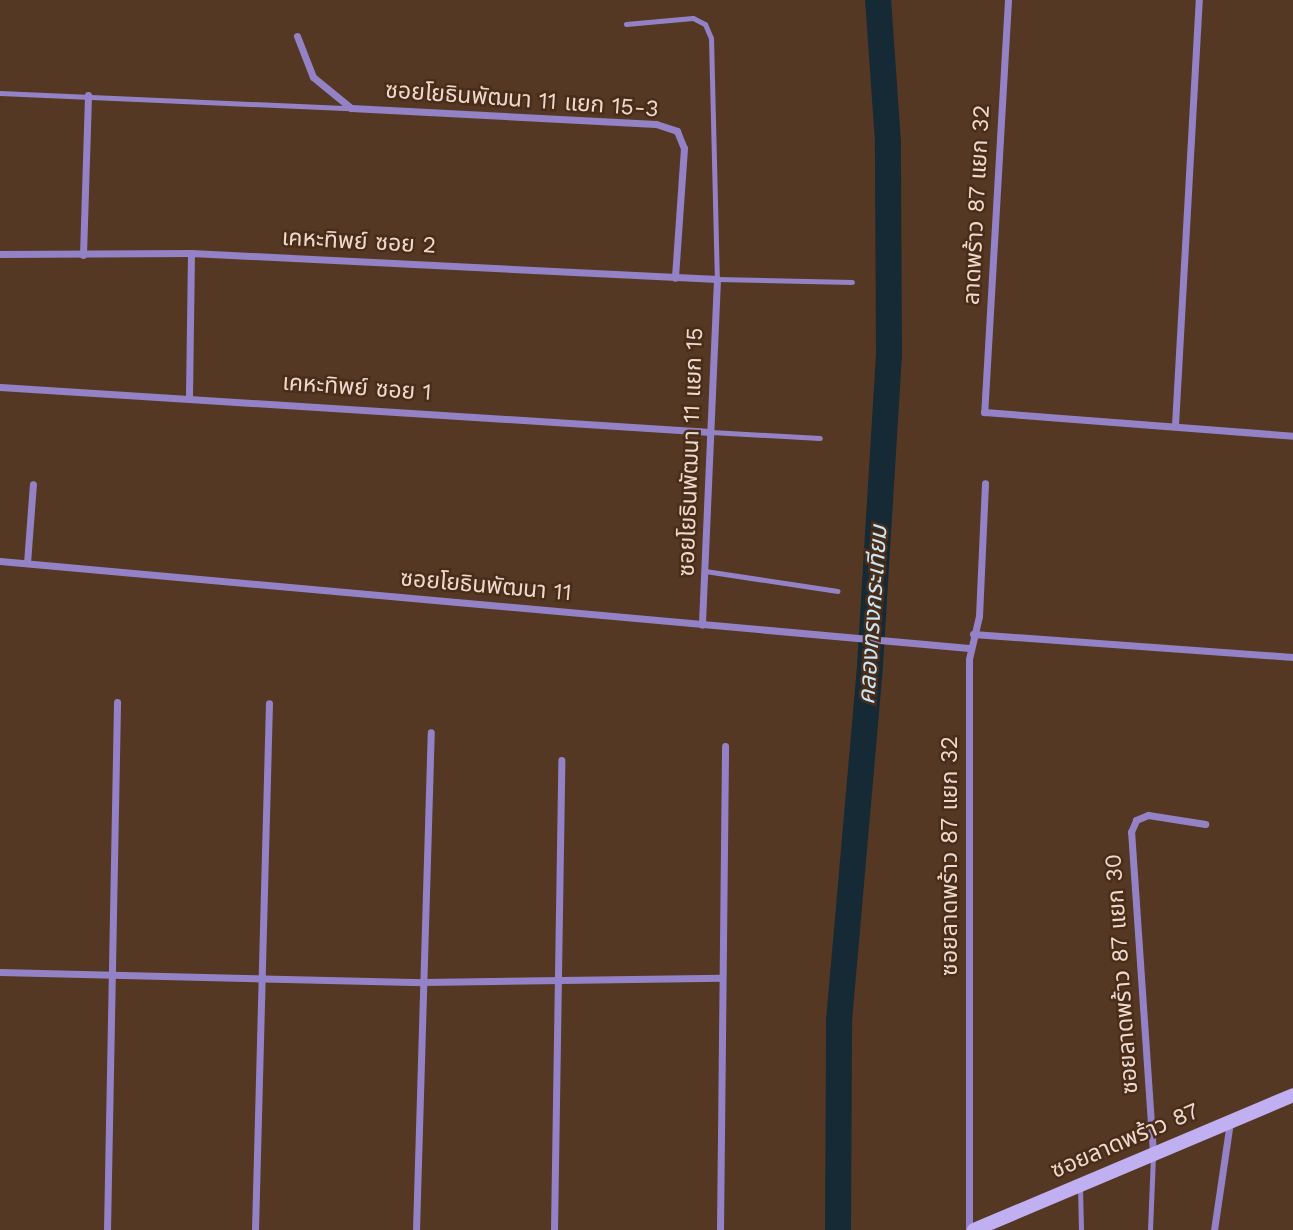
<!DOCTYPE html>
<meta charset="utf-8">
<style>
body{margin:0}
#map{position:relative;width:1293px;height:1230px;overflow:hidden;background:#553823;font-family:"Work Sans","Noto Sans Thai",sans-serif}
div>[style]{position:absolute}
.canal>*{height:26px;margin:-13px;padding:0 13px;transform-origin:13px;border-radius:13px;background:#162a35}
.lane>*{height:5px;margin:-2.5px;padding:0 2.5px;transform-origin:2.5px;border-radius:2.5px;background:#9482c7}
.street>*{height:7px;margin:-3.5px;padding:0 3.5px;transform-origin:3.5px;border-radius:3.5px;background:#9482c7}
.secondary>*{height:14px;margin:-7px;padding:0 7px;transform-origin:7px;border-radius:7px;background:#c0b0f1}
span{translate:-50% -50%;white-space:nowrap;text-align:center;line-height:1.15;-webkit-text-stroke:5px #4a2d19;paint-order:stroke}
.street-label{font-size:23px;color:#eddace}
.water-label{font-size:24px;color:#cae7f9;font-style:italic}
</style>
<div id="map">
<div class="canal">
<i style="left:838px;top:1230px;width:209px;rotate:-89.7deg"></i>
<i style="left:839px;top:1021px;width:357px;rotate:-85deg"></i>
<i style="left:870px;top:665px;width:311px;rotate:-86.5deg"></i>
<i style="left:889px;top:355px;width:213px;rotate:-90.3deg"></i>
<i style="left:888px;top:142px;width:142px;rotate:-94deg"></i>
</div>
<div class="lane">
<i style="left:626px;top:24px;width:67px;rotate:-5.1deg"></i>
<i style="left:693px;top:18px;width:13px;rotate:27deg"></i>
<i style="left:705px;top:24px;width:15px;rotate:67deg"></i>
<i style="left:711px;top:38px;width:241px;rotate:88.6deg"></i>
<i style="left:717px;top:279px;width:135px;rotate:1.3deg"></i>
<i style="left:0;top:93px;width:350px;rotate:2.5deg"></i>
<i style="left:711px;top:432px;width:109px;rotate:3.2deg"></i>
<i style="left:705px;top:571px;width:134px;rotate:8.6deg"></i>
<i style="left:1080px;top:1188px;width:42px;rotate:88.6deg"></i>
<i style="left:1150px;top:1230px;width:74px;rotate:-87.7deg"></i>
</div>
<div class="street">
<i style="left:1008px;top:0;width:413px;rotate:93.3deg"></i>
<i style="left:984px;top:412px;width:310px;rotate:4.4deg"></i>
<i style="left:297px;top:36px;width:44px;rotate:68.7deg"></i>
<i style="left:313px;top:77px;width:49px;rotate:39.2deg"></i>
<i style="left:351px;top:108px;width:305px;rotate:3deg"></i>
<i style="left:656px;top:124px;width:22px;rotate:18deg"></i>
<i style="left:677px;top:131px;width:18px;rotate:68deg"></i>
<i style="left:684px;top:148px;width:130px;rotate:94deg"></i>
<i style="left:0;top:254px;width:191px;rotate:-0.3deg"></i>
<i style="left:191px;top:253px;width:527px;rotate:2.83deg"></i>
<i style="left:717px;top:279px;width:346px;rotate:92.5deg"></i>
<i style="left:83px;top:255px;width:160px;rotate:-88.2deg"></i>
<i style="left:0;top:387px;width:712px;rotate:3.62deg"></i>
<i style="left:189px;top:396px;width:143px;rotate:-89.2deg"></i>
<i style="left:1175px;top:425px;width:426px;rotate:-86.8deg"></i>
<i style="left:0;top:561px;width:973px;rotate:5.13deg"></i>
<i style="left:27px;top:563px;width:79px;rotate:-85.7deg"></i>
<i style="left:973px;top:634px;width:321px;rotate:4.1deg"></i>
<i style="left:0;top:972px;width:423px;rotate:1.4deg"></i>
<i style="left:423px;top:982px;width:299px;rotate:-0.8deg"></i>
<i style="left:1153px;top:1153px;width:322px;rotate:-93.9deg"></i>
<i style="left:1131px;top:832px;width:13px;rotate:-67deg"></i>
<i style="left:1136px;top:820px;width:13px;rotate:-23deg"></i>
<i style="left:1148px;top:815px;width:58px;rotate:9deg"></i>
<i style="left:107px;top:1230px;width:528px;rotate:-88.91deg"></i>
<i style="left:255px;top:1230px;width:527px;rotate:-88.48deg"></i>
<i style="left:416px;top:1230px;width:498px;rotate:-88.3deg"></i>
<i style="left:554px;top:1230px;width:470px;rotate:-89.1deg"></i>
<i style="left:720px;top:1230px;width:484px;rotate:-89.4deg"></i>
<i style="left:969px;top:1230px;width:571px;rotate:-90deg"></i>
<i style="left:969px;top:659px;width:44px;rotate:-76.9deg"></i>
<i style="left:979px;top:616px;width:133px;rotate:-87.4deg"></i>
<i style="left:1214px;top:1230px;width:109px;rotate:-81.6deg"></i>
</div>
<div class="secondary">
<i style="left:974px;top:1230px;width:346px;rotate:-22.9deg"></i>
</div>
<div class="street-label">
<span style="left:522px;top:100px;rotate:4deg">ซอยโยธินพัฒนา 11 แยก 15-3</span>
<span style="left:977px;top:205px;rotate:-87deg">ลาดพร้าว 87 แยก 32</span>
<span style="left:359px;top:242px;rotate:3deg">เคหะทิพย์ ซอย 2</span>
<span style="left:357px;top:388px;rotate:4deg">เคหะทิพย์ ซอย 1</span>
<span style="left:691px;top:452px;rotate:-88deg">ซอยโยธินพัฒนา 11 แยก 15</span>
<span style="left:486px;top:586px;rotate:5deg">ซอยโยธินพัฒนา 11</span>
<span style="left:950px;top:856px;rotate:-90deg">ซอยลาดพร้าว 87 แยก 32</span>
<span style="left:1122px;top:974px;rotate:-94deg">ซอยลาดพร้าว 87 แยก 30</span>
<span style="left:1125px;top:1141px;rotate:-23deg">ซอยลาดพร้าว 87</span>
</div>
<div class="water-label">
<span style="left:873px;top:615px;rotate:-86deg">คลองทรงกระเทียม</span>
</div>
</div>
